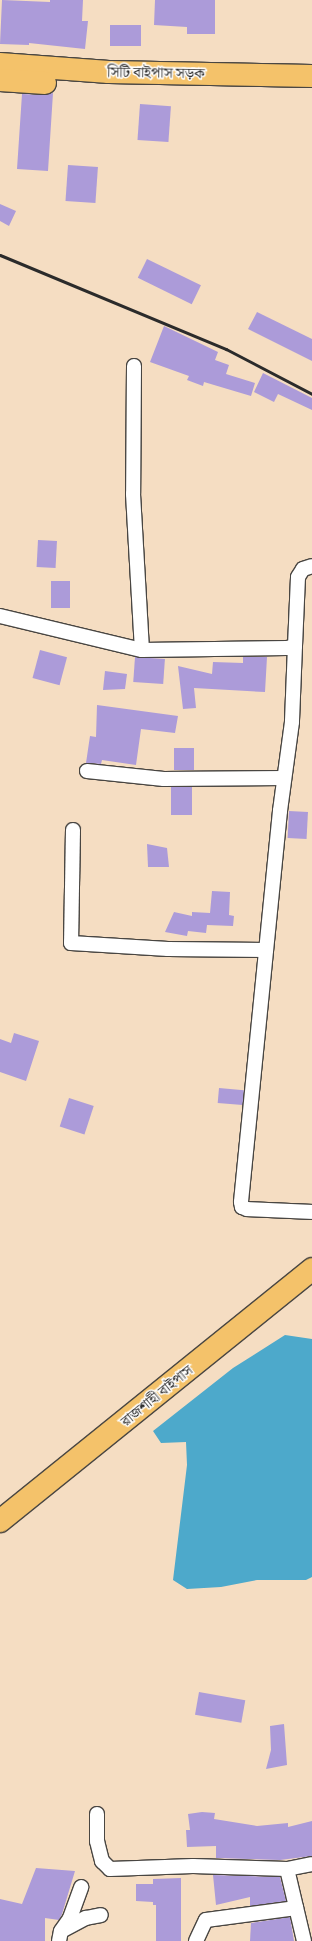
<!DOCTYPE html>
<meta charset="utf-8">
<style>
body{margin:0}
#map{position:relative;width:312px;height:1941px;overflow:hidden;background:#f5ddc2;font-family:Alegreya,"Noto Serif Bengali",serif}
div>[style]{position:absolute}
.water>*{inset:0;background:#4da9cb}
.building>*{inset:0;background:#ac9bd9;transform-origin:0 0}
.roads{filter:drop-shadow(1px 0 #494642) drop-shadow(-1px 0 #494642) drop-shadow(0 1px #494642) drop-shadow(0 -1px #494642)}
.minor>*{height:14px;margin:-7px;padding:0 7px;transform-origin:7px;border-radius:7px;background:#fff}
.primary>*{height:22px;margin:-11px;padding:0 11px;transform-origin:11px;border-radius:11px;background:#f4c26a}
.trunk>*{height:22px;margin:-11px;padding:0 11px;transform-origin:11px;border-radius:11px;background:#f4c26a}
.rail>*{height:3px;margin:-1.5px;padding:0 1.5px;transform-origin:1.5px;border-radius:1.5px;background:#2b2b2b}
span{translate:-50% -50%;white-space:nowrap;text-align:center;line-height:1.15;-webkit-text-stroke:3px #fff;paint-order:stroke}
.street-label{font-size:15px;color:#2b2b2b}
</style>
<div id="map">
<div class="water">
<i style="clip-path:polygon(285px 1335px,312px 1339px,312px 1577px,306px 1580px,257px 1580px,221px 1587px,187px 1589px,173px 1580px,187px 1465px,186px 1442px,161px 1443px,153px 1431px,233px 1368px)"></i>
</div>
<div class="building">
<i style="clip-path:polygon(2px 0,50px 2px,50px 0,83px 0,82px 21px,88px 21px,85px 49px,29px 43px,29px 45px,0 44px)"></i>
<i style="clip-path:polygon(155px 0,215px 0,215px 34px,187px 34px,187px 27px,154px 25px)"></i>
<i style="left:110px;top:25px;width:31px;height:21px"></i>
<i style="clip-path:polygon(53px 93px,48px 171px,17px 169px,22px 94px,44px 95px)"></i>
<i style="left:140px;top:104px;width:31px;height:36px;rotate:4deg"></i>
<i style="left:68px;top:165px;width:30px;height:36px;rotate:4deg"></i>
<i style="clip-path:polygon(0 204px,16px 211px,9px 226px,0 221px)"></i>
<i style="left:147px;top:259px;width:60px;height:21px;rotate:26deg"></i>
<i style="clip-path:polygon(257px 312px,312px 339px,312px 361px,248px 329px)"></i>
<i style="clip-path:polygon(164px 326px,218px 352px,215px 360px,229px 365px,226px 374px,255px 383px,251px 396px,204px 382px,203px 386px,187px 380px,189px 376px,150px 362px)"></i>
<i style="clip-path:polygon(263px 373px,312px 398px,312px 410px,278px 394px,274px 402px,254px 392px)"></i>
<i style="left:38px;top:540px;width:19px;height:27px;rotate:3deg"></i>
<i style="left:51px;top:581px;width:19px;height:27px"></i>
<i style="left:40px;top:650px;width:28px;height:29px;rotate:15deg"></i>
<i style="left:135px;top:657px;width:30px;height:25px;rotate:4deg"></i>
<i style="clip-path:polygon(243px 657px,267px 657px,265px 692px,194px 688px,196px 708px,183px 709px,178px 666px,212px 674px,213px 662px,243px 663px)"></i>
<i style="clip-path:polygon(105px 671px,127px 674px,125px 689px,103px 690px)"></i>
<i style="clip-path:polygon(97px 705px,178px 716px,175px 733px,141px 729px,136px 765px,102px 760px,101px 764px,86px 763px,90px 736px,96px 737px)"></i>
<i style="left:174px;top:748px;width:20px;height:22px"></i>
<i style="left:171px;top:787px;width:21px;height:28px"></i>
<i style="left:289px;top:811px;width:19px;height:27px;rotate:3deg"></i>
<i style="clip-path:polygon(147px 844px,167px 848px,169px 867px,148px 867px)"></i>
<i style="clip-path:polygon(212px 891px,230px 892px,229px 915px,234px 916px,233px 926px,207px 925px,206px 933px,188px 931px,187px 936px,165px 932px,174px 912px,192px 916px,192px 912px,210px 913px)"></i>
<i style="clip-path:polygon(14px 1033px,39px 1041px,26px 1081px,0 1072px,0 1039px,11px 1043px)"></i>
<i style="left:219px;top:1088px;width:25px;height:15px;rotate:5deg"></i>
<i style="left:69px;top:1098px;width:26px;height:30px;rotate:18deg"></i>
<i style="left:199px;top:1692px;width:47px;height:23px;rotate:10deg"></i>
<i style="clip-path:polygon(284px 1724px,287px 1765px,266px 1769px,271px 1750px,270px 1726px)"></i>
<i style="clip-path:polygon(202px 1812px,215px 1813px,214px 1819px,257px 1826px,288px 1823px,288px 1827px,312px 1821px,312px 1856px,280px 1860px,216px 1858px,216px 1846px,187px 1847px,186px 1830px,190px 1830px,188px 1814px)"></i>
<i style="clip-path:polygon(36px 1868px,75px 1871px,62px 1914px,59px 1920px,45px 1918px,45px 1941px,0 1941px,0 1899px,22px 1904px)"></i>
<i style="clip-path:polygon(213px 1875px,280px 1877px,286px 1901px,250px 1906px,250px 1897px,216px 1905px)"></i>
<i style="clip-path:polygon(181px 1878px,181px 1941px,156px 1941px,156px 1905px,153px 1905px,153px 1902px,136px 1901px,136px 1884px,153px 1884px,153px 1879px)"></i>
<i style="clip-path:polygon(290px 1917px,294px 1941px,250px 1941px,251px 1923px)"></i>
</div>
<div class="roads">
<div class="minor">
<i style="left:134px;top:366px;width:128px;rotate:90.4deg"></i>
<i style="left:133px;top:494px;width:156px;rotate:86.7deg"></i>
<i style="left:0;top:616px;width:146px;rotate:13.5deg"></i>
<i style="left:142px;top:650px;width:145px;rotate:-0.8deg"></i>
<i style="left:287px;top:648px;width:8px;rotate:-14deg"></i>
<i style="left:295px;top:646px;width:69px;rotate:-87.5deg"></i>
<i style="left:298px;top:577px;width:9px;rotate:-58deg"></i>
<i style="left:303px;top:569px;width:9px;rotate:-18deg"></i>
<i style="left:295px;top:646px;width:76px;rotate:92.3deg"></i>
<i style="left:292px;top:722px;width:90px;rotate:97.7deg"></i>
<i style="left:280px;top:811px;width:393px;rotate:95.7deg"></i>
<i style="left:241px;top:1202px;width:5px;rotate:79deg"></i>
<i style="left:242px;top:1207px;width:5px;rotate:22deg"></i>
<i style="left:247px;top:1209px;width:65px;rotate:2.6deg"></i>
<i style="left:87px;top:771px;width:77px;rotate:5.9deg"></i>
<i style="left:164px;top:779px;width:120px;rotate:-0.5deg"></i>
<i style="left:73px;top:830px;width:113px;rotate:91deg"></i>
<i style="left:71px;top:943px;width:97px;rotate:3.5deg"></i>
<i style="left:168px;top:949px;width:98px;rotate:0.6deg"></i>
<i style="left:97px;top:1814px;width:27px;rotate:90deg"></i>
<i style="left:97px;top:1841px;width:21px;rotate:76deg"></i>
<i style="left:102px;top:1861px;width:11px;rotate:45deg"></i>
<i style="left:110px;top:1869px;width:83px;rotate:-2.1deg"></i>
<i style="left:193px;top:1866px;width:94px;rotate:1.8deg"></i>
<i style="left:63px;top:1930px;width:26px;rotate:-28deg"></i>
<i style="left:86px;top:1918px;width:15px;rotate:-11deg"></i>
<i style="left:59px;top:1941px;width:10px;rotate:-79deg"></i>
<i style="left:61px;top:1931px;width:16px;rotate:-55deg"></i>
<i style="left:70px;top:1918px;width:33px;rotate:-70deg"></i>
<i style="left:196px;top:1941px;width:23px;rotate:-65deg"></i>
<i style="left:206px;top:1920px;width:91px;rotate:-7.6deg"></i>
<i style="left:304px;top:1941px;width:74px;rotate:-103.3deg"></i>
<i style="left:287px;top:1869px;width:25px;rotate:-11deg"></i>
</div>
<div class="primary">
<i style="left:0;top:64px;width:109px;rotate:4.2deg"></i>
<i style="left:109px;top:72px;width:203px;rotate:1.1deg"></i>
<i style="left:0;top:80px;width:45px;rotate:3.8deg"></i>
</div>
<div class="trunk">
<i style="left:0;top:1521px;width:401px;rotate:-38.9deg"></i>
</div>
</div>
<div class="rail">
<i style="left:0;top:255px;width:245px;rotate:22.6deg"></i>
<i style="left:226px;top:349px;width:97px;rotate:27.6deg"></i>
</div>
<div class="street-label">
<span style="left:156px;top:73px;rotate:1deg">সিটি বাইপাস সড়ক</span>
<span style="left:157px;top:1396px;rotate:-39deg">রাজশাহী বাইপাস</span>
</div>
</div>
